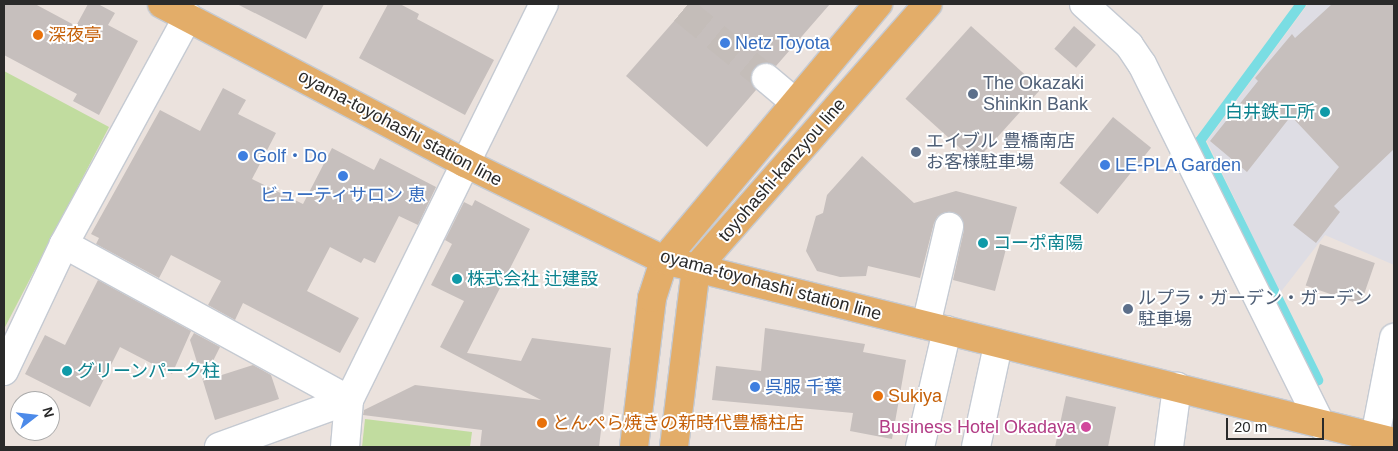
<!DOCTYPE html>
<meta charset="utf-8">
<style>
body{margin:0}
#map{position:relative;width:1398px;height:451px;overflow:hidden;background:#ebe2dd;font-family:Helvetica,"Noto Sans JP",sans-serif}
div>[style]{position:absolute}
.industrial>*{inset:0;background:#dedde4}
.green>*{inset:0;background:#c1dc9f}
.stream>*{height:10px;margin:-5px;padding:0 5px;transform-origin:5px;border-radius:5px;background:#7adde3}
.building>*{inset:0;background:#c6bfbd;transform-origin:0 0}
.minor-tunnel>*{height:28px;margin-top:-14px;transform-origin:0;background:repeating-linear-gradient(90deg,#c4bdb9 0 28px,transparent 0 42px)}
.roads{filter:drop-shadow(1px 0 #c5cad2) drop-shadow(-1px 0 #c5cad2) drop-shadow(0 1px #c5cad2) drop-shadow(0 -1px #c5cad2)}
.minor>*{height:28px;margin:-14px;padding:0 14px;transform-origin:14px;border-radius:14px;background:#fff}
.major>*{height:28px;margin:-14px;padding:0 14px;transform-origin:14px;border-radius:14px;background:#e3ad69}
.dots>*{width:14px;height:14px;translate:-50% -50%;box-sizing:border-box;border:2px solid #fff;border-radius:50%}
span{translate:-50% -50%;white-space:nowrap;text-align:center;line-height:1.15;-webkit-text-stroke:4px #fff;paint-order:stroke}
.food-label{font-size:18px;color:#c56008}
.left{translate:0 -50%;text-align:left}
.shop-label{font-size:18px;color:#366cbe}
.service-label{font-size:18px;color:#4e5e75}
.culture-label{font-size:18px;color:#0d838f}
.right{translate:-100% -50%;text-align:right}
.street-label{font-size:18px;color:#2a2a2a}
.hotel-label{font-size:18px;color:#b23c85}
.frame{position:absolute;inset:0;border:5px solid #2a2a2a;pointer-events:none}
.north{position:absolute;left:10px;top:391px;width:50px;height:50px;box-sizing:border-box;background:#fff;border:1px solid #aaa;border-radius:50%;rotate:74deg;font-size:14px;font-weight:700;line-height:20px;text-align:center;color:#2a2a2a}
.north::after{content:'';display:block;margin:auto;width:18px;height:22px;background:#4c8ae9;clip-path:polygon(50% 0,100% 100%,50% 72%,0 100%)}
.scale{position:absolute;left:1226px;top:418px;width:98px;height:22px;box-sizing:border-box;border:2px solid #2a2a2a;border-top:0;padding-left:6px;font-size:15px;line-height:18px;white-space:nowrap;color:#2a2a2a;-webkit-text-stroke:4px #fff;paint-order:stroke}
</style>
<div id="map">
<div class="industrial">
<i style="clip-path:polygon(1308px 4px,1394px 4px,1394px 265px,1325px 235px,1280px 293px,1207px 141px)"></i>
</div>
<div class="green">
<i style="clip-path:polygon(4px 71px,109px 127px,4px 329px)"></i>
<i style="clip-path:polygon(365px 419px,472px 432px,470px 447px,362px 447px)"></i>
</div>
<div class="stream">
<i style="left:1301px;top:4px;width:170px;rotate:126.4deg"></i>
<i style="left:1200px;top:141px;width:267px;rotate:63.7deg"></i>
</div>
<div class="building">
<i style="clip-path:polygon(4px 4px,35px 4px,76px 26px,88px 4px,98px 4px,115px 13px,108px 25px,138px 41px,99px 115px,73px 101px,77px 94px,4px 55px)"></i>
<i style="clip-path:polygon(237px 4px,324px 4px,306px 39px)"></i>
<i style="clip-path:polygon(388px 4px,400px 4px,419px 14px,417px 19px,494px 60px,465px 115px,359px 58px)"></i>
<i style="clip-path:polygon(689px 4px,830px 4px,776px 66px,768px 63px,754px 68px,751px 76px,756px 90px,707px 147px,626px 76px)"></i>
<i style="clip-path:polygon(1332px 4px,1394px 4px,1394px 149px,1334px 206px,1340px 212px,1316px 243px,1293px 225px,1339px 167px,1291px 116px,1247px 172px,1210px 141px,1258px 81px,1255px 78px,1292px 34px,1295px 38px)"></i>
<i style="left:971px;top:26px;width:94px;height:98px;rotate:42deg"></i>
<i style="left:1074px;top:26px;width:29px;height:30px;rotate:41deg"></i>
<i style="clip-path:polygon(223px 88px,246px 100px,238px 114px,276px 133px,252px 179px,303px 204px,332px 148px,374px 170px,380px 158px,436px 187px,418px 225px,399px 216px,375px 263px,364px 258px,361px 263px,330px 247px,307px 291px,359px 318px,340px 353px,243px 303px,235px 320px,208px 305px,221px 281px,171px 255px,159px 278px,96px 244px,99px 238px,91px 234px,160px 110px,200px 131px)"></i>
<i style="left:1113px;top:117px;width:49px;height:85px;rotate:39deg"></i>
<i style="clip-path:polygon(862px 156px,914px 203px,956px 191px,1017px 207px,995px 291px,953px 280px,964px 230px,960px 216px,952px 212px,938px 216px,934px 223px,920px 278px,868px 266px,866px 276px,840px 277px,817px 271px,806px 251px,816px 216px,823px 213px,827px 195px)"></i>
<i style="clip-path:polygon(475px 200px,530px 229px,467px 353px,521px 361px,532px 338px,611px 348px,599px 447px,480px 447px,482px 430px,363px 415px,364px 410px,415px 385px,541px 400px,440px 347px,464px 301px,431px 285px,452px 244px,445px 240px,464px 202px,472px 206px)"></i>
<i style="left:1320px;top:244px;width:58px;height:44px;rotate:19deg"></i>
<i style="clip-path:polygon(98px 280px,191px 331px,172px 374px,120px 347px,90px 407px,25px 374px,45px 335px,65px 345px)"></i>
<i style="clip-path:polygon(765px 328px,865px 344px,863px 352px,906px 360px,892px 439px,850px 431px,853px 413px,712px 400px,716px 366px,761px 371px)"></i>
<i style="clip-path:polygon(194px 333px,220px 347px,203px 381px,190px 340px)"></i>
<i style="clip-path:polygon(253px 365px,271px 375px,279px 399px,215px 420px,203px 381px)"></i>
<i style="clip-path:polygon(1066px 396px,1116px 407px,1108px 447px,1055px 447px)"></i>
</div>
<div class="minor-tunnel">
<i style="left:683px;top:10px;width:107px;rotate:39.3deg"></i>
</div>
<div class="roads">
<div class="minor">
<i style="left:1084px;top:4px;width:61px;rotate:42.3deg"></i>
<i style="left:1129px;top:45px;width:23px;rotate:56deg"></i>
<i style="left:1142px;top:64px;width:403px;rotate:63.6deg"></i>
<i style="left:766px;top:78px;width:38px;rotate:40deg"></i>
<i style="left:64px;top:244px;width:325px;rotate:28.7deg"></i>
<i style="left:926px;top:325px;width:101px;rotate:-76.8deg"></i>
<i style="left:4px;top:371px;width:140px;rotate:-64.7deg"></i>
<i style="left:64px;top:244px;width:259px;rotate:-61.4deg"></i>
<i style="left:1375px;top:437px;width:101px;rotate:-79.1deg"></i>
<i style="left:219px;top:447px;width:138px;rotate:-19.9deg"></i>
<i style="left:345px;top:447px;width:47px;rotate:-85.1deg"></i>
<i style="left:349px;top:400px;width:441px;rotate:-63.8deg"></i>
<i style="left:920px;top:447px;width:120px;rotate:-77deg"></i>
<i style="left:976px;top:447px;width:104px;rotate:-77.8deg"></i>
<i style="left:1169px;top:447px;width:61px;rotate:-82.4deg"></i>
</div>
<div class="major">
<i style="left:162px;top:4px;width:342px;rotate:27.7deg"></i>
<i style="left:465px;top:163px;width:221px;rotate:26deg"></i>
<i style="left:664px;top:260px;width:752px;rotate:14deg"></i>
<i style="left:634px;top:447px;width:150px;rotate:-83.1deg"></i>
<i style="left:652px;top:298px;width:40px;rotate:-72deg"></i>
<i style="left:664px;top:260px;width:334px;rotate:-50.1deg"></i>
<i style="left:674px;top:447px;width:180px;rotate:-83deg"></i>
<i style="left:696px;top:268px;width:351px;rotate:-48.7deg"></i>
</div>
</div>
<div class="dots">
<i style="left:38px;top:35px;background:#e8710a"></i>
<i style="left:725px;top:43px;background:#3f7fe0"></i>
<i style="left:973px;top:94px;background:#5c6f8a"></i>
<i style="left:1325px;top:112px;background:#0f9aa8"></i>
<i style="left:916px;top:152px;background:#5c6f8a"></i>
<i style="left:243px;top:156px;background:#3f7fe0"></i>
<i style="left:1105px;top:165px;background:#3f7fe0"></i>
<i style="left:343px;top:176px;background:#3f7fe0"></i>
<i style="left:983px;top:243px;background:#0f9aa8"></i>
<i style="left:457px;top:279px;background:#0f9aa8"></i>
<i style="left:1128px;top:309px;background:#5c6f8a"></i>
<i style="left:67px;top:371px;background:#0f9aa8"></i>
<i style="left:755px;top:387px;background:#3f7fe0"></i>
<i style="left:878px;top:396px;background:#e8710a"></i>
<i style="left:542px;top:423px;background:#e8710a"></i>
<i style="left:1086px;top:427px;background:#d1479c"></i>
</div>
<div class="food-label">
<span class="left" style="left:48px;top:35px">深夜亭</span>
<span class="left" style="left:888px;top:396px">Sukiya</span>
<span class="left" style="left:552px;top:423px">とんぺら焼きの新時代豊橋柱店</span>
</div>
<div class="shop-label">
<span class="left" style="left:735px;top:43px">Netz Toyota</span>
<span class="left" style="left:253px;top:156px">Golf・Do</span>
<span class="left" style="left:1115px;top:165px">LE-PLA Garden</span>
<span style="left:343px;top:195px">ビューティサロン 恵</span>
<span class="left" style="left:765px;top:387px">呉服 千葉</span>
</div>
<div class="service-label">
<span class="left" style="left:983px;top:94px">The Okazaki<br>Shinkin Bank</span>
<span class="left" style="left:926px;top:152px">エイブル 豊橋南店<br>お客様駐車場</span>
<span class="left" style="left:1138px;top:309px">ルプラ・ガーデン・ガーデン<br>駐車場</span>
</div>
<div class="culture-label">
<span class="right" style="left:1315px;top:112px">白井鉄工所</span>
<span class="left" style="left:993px;top:243px">コーポ南陽</span>
<span class="left" style="left:467px;top:279px">株式会社 辻建設</span>
<span class="left" style="left:77px;top:371px">グリーンパーク柱</span>
</div>
<div class="street-label">
<span style="left:400px;top:128px;rotate:28deg">oyama-toyohashi station line</span>
<span style="left:782px;top:170px;rotate:-49deg">toyohashi-kanzyou line</span>
<span style="left:771px;top:285px;rotate:15deg">oyama-toyohashi station line</span>
</div>
<div class="hotel-label">
<span class="right" style="left:1076px;top:427px">Business Hotel Okadaya</span>
</div>
<div class="frame"></div>
<div class="north">N</div>
<div class="scale">20 m</div>
</div>
